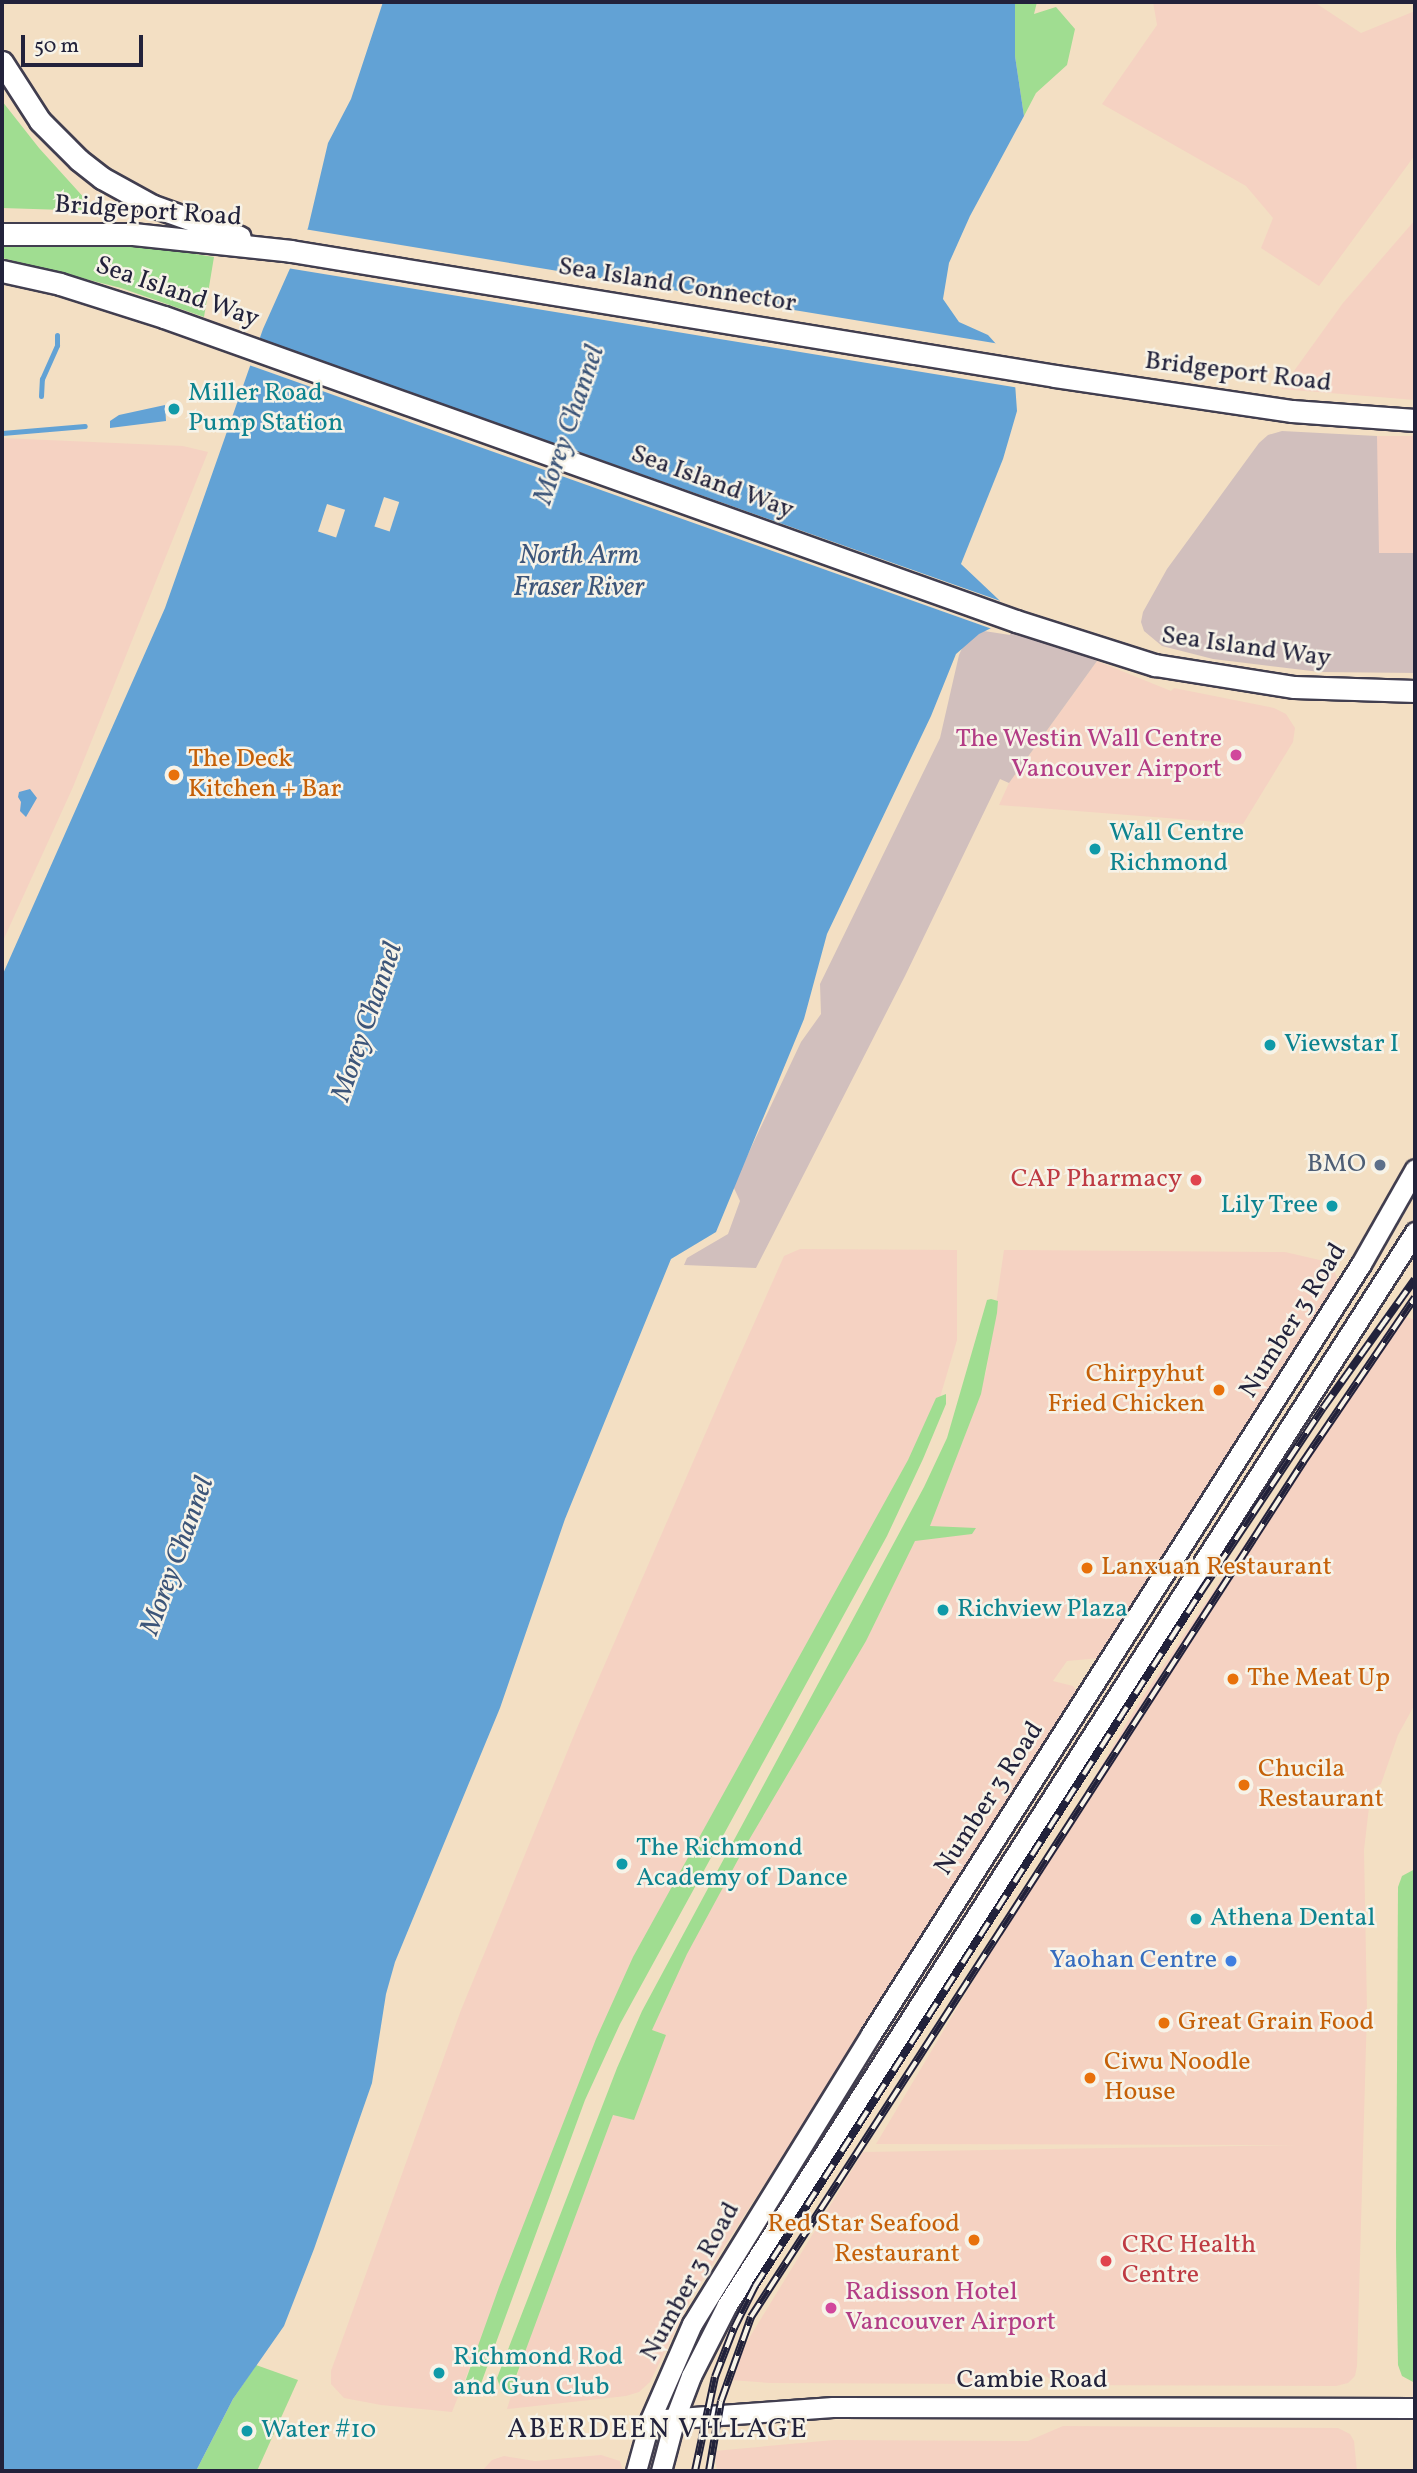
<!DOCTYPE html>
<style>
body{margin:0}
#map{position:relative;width:1417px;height:2473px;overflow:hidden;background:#f3dfc3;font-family:Vollkorn,serif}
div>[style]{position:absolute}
.built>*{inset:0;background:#f5d2c2;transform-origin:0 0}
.industrial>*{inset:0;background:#d1bfbd}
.green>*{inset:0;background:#a0dd91}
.water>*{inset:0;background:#62a2d5}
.pier>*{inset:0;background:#f3dfc3;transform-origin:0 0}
.stream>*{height:5px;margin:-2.5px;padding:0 2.5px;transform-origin:2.5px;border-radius:2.5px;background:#62a2d5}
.roads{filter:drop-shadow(2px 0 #413e4f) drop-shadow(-2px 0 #413e4f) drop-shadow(0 2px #413e4f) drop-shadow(0 -2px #413e4f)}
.secondary>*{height:19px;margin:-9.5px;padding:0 9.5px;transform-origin:9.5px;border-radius:9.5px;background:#fff}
.primary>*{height:21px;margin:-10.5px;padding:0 10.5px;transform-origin:10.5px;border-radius:10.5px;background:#fff}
.rail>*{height:8px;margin-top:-4px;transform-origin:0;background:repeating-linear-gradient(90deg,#f7f3e8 0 16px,#22223b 0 32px);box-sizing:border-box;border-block:2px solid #22223b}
.dots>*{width:19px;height:19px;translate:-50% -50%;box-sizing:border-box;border:4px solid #f7f3e8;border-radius:50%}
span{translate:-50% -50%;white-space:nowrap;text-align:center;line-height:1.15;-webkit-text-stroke:5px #f7f3e8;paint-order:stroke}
.street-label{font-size:26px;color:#22223b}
.culture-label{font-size:26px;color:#0d838f}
.left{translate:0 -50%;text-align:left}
.right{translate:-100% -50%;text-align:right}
.hotel-label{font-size:26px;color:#b23c85}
.food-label{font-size:26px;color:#c56008}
.service-label{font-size:26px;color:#4e5e75}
.health-label{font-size:26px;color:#be3a42}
.shop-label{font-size:26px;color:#366cbe}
.water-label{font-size:28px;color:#3c5579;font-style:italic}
.neighbourhood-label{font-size:28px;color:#22223b;letter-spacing:2px}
.frame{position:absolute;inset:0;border:4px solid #22223b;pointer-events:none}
.scale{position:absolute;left:21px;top:35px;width:122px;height:32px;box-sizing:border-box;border:4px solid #22223b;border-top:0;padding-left:9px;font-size:21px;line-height:24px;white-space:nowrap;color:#22223b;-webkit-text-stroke:5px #f7f3e8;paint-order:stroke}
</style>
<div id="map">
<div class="built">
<i style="clip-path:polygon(1153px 2px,1314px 2px,1361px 33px,1415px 11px,1415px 155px,1319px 286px,1261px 248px,1273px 218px,1246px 186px,1102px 104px,1157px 25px)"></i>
<i style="clip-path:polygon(1415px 220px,1415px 400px,1281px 389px,1343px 303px)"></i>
<i style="left:1377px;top:436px;width:38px;height:117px"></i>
<i style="clip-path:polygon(2px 438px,183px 446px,208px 452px,73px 787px,2px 943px)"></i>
<i style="clip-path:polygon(1097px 661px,1171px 691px,1174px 688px,1274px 708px,1286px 714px,1295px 728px,1293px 742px,1243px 824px,999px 805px,1009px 783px)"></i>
<i style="clip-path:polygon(800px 1249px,957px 1250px,957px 1340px,933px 1421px,622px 1985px,452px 2412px,381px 2405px,344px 2398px,331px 2384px,331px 2371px,461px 2010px,577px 1728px,727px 1384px,784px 1256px)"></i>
<i style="clip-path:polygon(1004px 1250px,1285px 1252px,1324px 1261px,1334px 1269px,1338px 1282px,1100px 1658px,1067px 1661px,1053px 1681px,1073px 1686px,1077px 1692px,1075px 1702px,693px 2295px,650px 2382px,639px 2392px,626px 2396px,507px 2409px,567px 2209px,680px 1958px,876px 1615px,963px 1441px,986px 1372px)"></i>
<i style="clip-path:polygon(1401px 1315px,1415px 1320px,1415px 1704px,1398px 1735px,1381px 1784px,1371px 1790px,1364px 1850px,1367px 2010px,1357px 2366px,1355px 2376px,1348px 2383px,1336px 2386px,1060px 2385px,1044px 2375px,1011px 2372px,1002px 2383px,993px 2384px,770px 2383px,731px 2380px,743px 2348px,863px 2152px,1298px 2145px,876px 2144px,1138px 1704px,1395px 1319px)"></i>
<i style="clip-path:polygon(1063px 2426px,1338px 2428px,1350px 2434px,1354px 2441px,1357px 2471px,717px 2471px,714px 2451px,834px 2440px,1028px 2441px)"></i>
<i style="clip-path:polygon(601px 2455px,620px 2461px,623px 2471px,482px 2471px,492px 2460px,504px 2456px,535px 2461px)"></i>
</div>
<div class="industrial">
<i style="clip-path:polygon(1282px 431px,1377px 436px,1379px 553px,1415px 553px,1415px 673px,1320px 672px,1213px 659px,1162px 646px,1144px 631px,1141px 622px,1143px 612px,1167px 569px,1259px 443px,1268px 435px)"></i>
<i style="clip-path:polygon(971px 629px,1010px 635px,1012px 629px,1097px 661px,1009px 783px,1000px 779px,905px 976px,756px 1268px,684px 1265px,687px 1258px,728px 1234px,740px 1201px,733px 1186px,801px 1042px,821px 1014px,820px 984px,940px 738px,959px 655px)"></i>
</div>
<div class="green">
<i style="clip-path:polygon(1015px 2px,1037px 2px,1034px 14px,1056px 7px,1075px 29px,1067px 65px,1036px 93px,1024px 116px,1015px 56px)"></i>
<i style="clip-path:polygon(2px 101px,39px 148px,96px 211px,2px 208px)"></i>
<i style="clip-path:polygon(36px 243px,158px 248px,214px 257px,204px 317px,121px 288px,2px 258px,2px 245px)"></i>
<i style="clip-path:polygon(991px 1299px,998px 1301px,997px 1313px,981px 1394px,930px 1526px,976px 1528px,972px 1534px,915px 1541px,866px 1641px,746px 1845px,687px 1954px,652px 2030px,666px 2035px,634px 2120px,613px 2115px,515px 2379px,512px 2395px,502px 2393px,497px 2378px,617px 2068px,642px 2011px,924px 1487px,947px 1438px,987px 1300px)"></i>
<i style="clip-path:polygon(946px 1394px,946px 1404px,923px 1459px,887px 1536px,620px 2024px,585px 2100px,479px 2389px,474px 2392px,464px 2385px,499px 2287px,596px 2039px,633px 1957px,908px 1460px,936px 1398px)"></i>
<i style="clip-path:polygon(1415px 1869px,1415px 2383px,1402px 2376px,1398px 2365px,1396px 2248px,1398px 1887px,1402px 1876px)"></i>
<i style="clip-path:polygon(256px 2365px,298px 2380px,257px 2471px,196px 2471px,233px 2399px)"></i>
</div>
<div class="water">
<i style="clip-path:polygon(383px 2px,1015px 2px,1015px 56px,1024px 116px,970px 216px,949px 263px,943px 299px,959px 322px,988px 335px,1006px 355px,1015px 383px,1017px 411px,1003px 459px,961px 564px,1016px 616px,979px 634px,956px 654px,931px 716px,827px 934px,804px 1019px,716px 1232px,671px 1259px,565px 1519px,500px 1708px,395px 1962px,386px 1994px,372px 2083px,314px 2249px,284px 2326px,233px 2399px,196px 2471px,2px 2471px,2px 976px,165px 608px,263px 329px,308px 228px,328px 143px,351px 99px)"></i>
<i style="clip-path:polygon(165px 405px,166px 421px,110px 428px,110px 421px,119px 415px)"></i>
<i style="clip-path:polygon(30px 789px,37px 798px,26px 817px,20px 811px,21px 802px,18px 797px,19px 792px)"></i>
</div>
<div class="pier">
<i style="clip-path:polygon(304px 229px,1000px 344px,1009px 353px,1019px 388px,287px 268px)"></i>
<i style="clip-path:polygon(256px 338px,1009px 604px,1019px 613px,1016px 620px,995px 630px,246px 364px)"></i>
<i style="left:384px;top:497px;width:16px;height:31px;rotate:18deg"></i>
<i style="left:327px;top:504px;width:19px;height:29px;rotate:18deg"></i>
</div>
<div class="stream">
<i style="left:41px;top:396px;width:17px;rotate:-87deg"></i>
<i style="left:42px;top:379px;width:37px;rotate:-66deg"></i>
<i style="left:57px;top:345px;width:10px;rotate:-90deg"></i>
<i style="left:2px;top:433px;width:83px;rotate:-4.8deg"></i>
</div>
<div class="roads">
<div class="secondary">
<i style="left:665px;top:2419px;width:168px;rotate:-4.1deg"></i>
<i style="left:833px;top:2407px;width:582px;rotate:0.1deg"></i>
<i style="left:636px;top:2471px;width:53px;rotate:-74.6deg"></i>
<i style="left:650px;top:2420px;width:105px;rotate:-66.4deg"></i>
<i style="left:692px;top:2324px;width:341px;rotate:-58.3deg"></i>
<i style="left:871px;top:2034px;width:913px;rotate:-57.53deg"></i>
<i style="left:1361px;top:1264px;width:109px;rotate:-60.4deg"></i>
<i style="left:661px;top:2471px;width:55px;rotate:-75.2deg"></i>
<i style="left:675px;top:2418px;width:45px;rotate:-69.1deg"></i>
<i style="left:691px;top:2376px;width:80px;rotate:-63.1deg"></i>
<i style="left:727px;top:2305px;width:1275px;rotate:-57.33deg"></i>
</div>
<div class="primary">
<i style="left:2px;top:62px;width:70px;rotate:57.2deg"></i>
<i style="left:40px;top:121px;width:55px;rotate:45deg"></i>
<i style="left:79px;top:160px;width:29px;rotate:38deg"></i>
<i style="left:102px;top:178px;width:58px;rotate:28.8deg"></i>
<i style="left:153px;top:206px;width:92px;rotate:19.6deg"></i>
<i style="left:2px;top:234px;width:131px"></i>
<i style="left:133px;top:234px;width:159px;rotate:6.1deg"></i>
<i style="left:291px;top:251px;width:774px;rotate:9.29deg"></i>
<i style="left:1055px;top:376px;width:240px;rotate:8.4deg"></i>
<i style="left:1292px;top:411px;width:123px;rotate:4.2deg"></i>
<i style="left:2px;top:271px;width:59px;rotate:12.6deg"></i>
<i style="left:60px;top:284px;width:109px;rotate:17.6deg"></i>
<i style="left:164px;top:317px;width:905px;rotate:19.64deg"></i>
<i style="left:1016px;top:621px;width:146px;rotate:17.6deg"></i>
<i style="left:1155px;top:665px;width:141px;rotate:9deg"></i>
<i style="left:1294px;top:687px;width:121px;rotate:1.9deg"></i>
</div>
</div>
<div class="rail">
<i style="left:695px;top:2471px;width:96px;rotate:-78deg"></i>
<i style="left:715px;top:2377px;width:53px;rotate:-68.8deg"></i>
<i style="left:734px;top:2328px;width:47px;rotate:-63.4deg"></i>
<i style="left:755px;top:2286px;width:824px;rotate:-57.29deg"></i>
<i style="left:1200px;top:1593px;width:222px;rotate:-56.4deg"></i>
<i style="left:1323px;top:1408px;width:158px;rotate:-54.5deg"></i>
<i style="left:709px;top:2471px;width:71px;rotate:-80.3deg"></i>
<i style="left:721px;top:2401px;width:89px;rotate:-70.3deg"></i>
<i style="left:751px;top:2317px;width:1018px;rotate:-57.15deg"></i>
<i style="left:1303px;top:1462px;width:199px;rotate:-55.8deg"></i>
</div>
<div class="dots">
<i style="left:174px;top:409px;background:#0f9aa8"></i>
<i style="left:1236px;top:755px;background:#d1479c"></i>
<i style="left:174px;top:775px;background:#e8710a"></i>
<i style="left:1095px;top:849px;background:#0f9aa8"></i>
<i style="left:1270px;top:1045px;background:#0f9aa8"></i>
<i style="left:1380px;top:1165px;background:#5c6f8a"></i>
<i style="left:1196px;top:1180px;background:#e0444e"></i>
<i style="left:1332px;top:1206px;background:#0f9aa8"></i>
<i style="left:1219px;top:1390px;background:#e8710a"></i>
<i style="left:1087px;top:1568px;background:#e8710a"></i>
<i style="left:943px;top:1610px;background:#0f9aa8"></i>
<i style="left:1233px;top:1679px;background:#e8710a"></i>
<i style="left:1244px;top:1785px;background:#e8710a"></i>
<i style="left:622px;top:1864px;background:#0f9aa8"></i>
<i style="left:1196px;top:1919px;background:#0f9aa8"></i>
<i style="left:1231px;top:1961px;background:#3f7fe0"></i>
<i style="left:1164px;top:2023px;background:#e8710a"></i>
<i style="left:1090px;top:2078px;background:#e8710a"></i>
<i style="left:974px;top:2240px;background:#e8710a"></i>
<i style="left:1106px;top:2261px;background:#e0444e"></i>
<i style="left:831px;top:2308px;background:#d1479c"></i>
<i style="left:439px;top:2373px;background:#0f9aa8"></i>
<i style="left:247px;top:2431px;background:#0f9aa8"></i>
</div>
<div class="street-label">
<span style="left:148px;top:212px;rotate:4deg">Bridgeport Road</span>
<span style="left:677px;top:286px;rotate:9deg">Sea Island Connector</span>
<span style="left:177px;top:293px;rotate:19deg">Sea Island Way</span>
<span style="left:1238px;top:373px;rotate:7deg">Bridgeport Road</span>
<span style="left:712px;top:483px;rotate:20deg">Sea Island Way</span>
<span style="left:1246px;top:648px;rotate:8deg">Sea Island Way</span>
<span style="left:1294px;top:1321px;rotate:-58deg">Number 3 Road</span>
<span style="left:990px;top:1799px;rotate:-57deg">Number 3 Road</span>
<span style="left:691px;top:2282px;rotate:-61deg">Number 3 Road</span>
<span style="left:1032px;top:2381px">Cambie Road</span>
</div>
<div class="culture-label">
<span class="left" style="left:188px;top:409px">Miller Road<br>Pump Station</span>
<span class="left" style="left:1109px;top:849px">Wall Centre<br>Richmond</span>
<span class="left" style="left:1284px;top:1045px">Viewstar I</span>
<span class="right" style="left:1318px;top:1206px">Lily Tree</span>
<span class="left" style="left:957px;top:1610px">Richview Plaza</span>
<span class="left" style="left:636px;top:1864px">The Richmond<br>Academy of Dance</span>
<span class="left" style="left:1210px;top:1919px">Athena Dental</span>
<span class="left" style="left:453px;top:2373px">Richmond Rod<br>and Gun Club</span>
<span class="left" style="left:261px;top:2431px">Water #10</span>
</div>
<div class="hotel-label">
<span class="right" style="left:1222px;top:755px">The Westin Wall Centre<br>Vancouver Airport</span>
<span class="left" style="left:845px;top:2308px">Radisson Hotel<br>Vancouver Airport</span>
</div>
<div class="food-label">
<span class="left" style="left:188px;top:775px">The Deck<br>Kitchen + Bar</span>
<span class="right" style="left:1205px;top:1390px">Chirpyhut<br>Fried Chicken</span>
<span class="left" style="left:1101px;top:1568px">Lanxuan Restaurant</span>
<span class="left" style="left:1247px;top:1679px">The Meat Up</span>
<span class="left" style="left:1258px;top:1785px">Chucila<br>Restaurant</span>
<span class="left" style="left:1178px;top:2023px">Great Grain Food</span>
<span class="left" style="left:1104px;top:2078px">Ciwu Noodle<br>House</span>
<span class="right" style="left:960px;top:2240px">Red Star Seafood<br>Restaurant</span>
</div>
<div class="service-label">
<span class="right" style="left:1366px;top:1165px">BMO</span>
</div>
<div class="health-label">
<span class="right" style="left:1182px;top:1180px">CAP Pharmacy</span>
<span class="left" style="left:1122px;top:2261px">CRC Health<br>Centre</span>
</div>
<div class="shop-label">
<span class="right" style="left:1217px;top:1961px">Yaohan Centre</span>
</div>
<div class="water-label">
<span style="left:570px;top:425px;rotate:-71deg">Morey Channel</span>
<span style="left:579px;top:572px">North Arm<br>Fraser River</span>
<span style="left:368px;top:1022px;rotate:-71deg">Morey Channel</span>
<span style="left:178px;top:1556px;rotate:-70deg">Morey Channel</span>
</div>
<div class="neighbourhood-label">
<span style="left:658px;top:2430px">ABERDEEN VILLAGE</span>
</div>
<div class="frame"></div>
<div class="scale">50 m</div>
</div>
